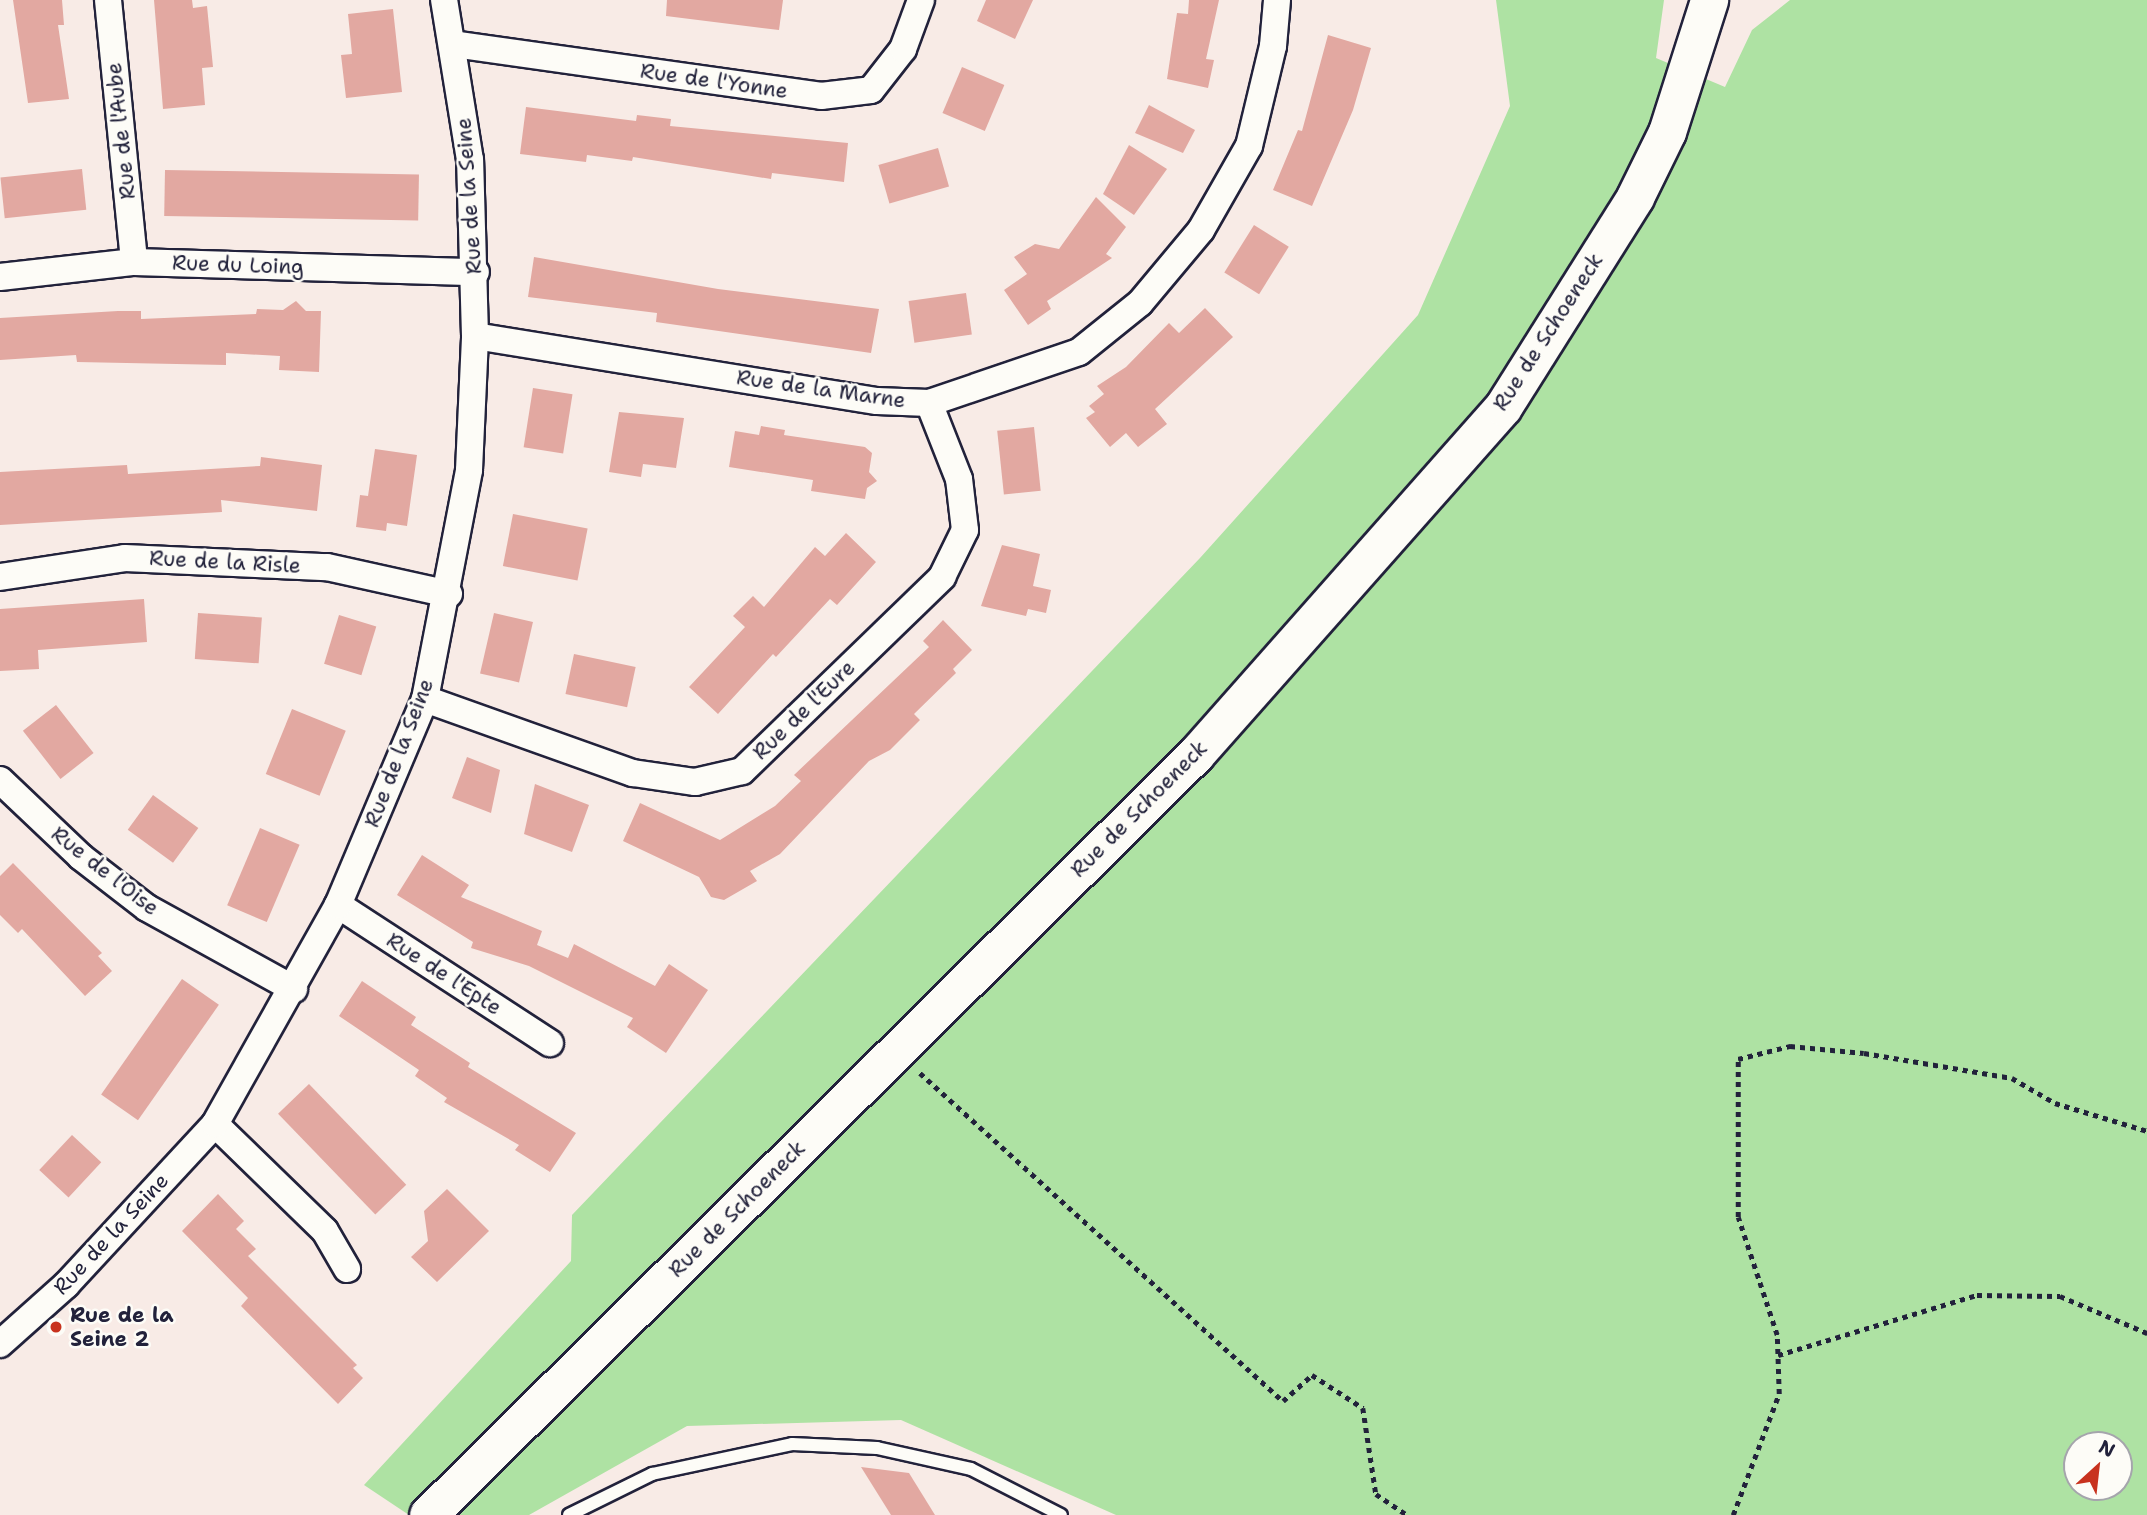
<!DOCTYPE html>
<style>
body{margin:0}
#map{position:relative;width:2147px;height:1515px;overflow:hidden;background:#f8ebe6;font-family:"Shantell Sans",sans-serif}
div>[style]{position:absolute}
.green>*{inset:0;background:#aee2a3}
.building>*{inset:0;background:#e2a8a1;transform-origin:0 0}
.path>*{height:4.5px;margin-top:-2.25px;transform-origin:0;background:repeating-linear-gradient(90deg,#22223b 0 5px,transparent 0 10px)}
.roads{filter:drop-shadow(2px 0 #22223b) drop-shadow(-2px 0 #22223b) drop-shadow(0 2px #22223b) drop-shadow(0 -2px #22223b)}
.service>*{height:12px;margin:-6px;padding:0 6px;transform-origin:6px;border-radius:6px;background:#fdfcf7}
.minor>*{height:26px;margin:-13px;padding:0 13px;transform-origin:13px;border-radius:13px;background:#fdfcf7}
.secondary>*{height:37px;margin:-18.5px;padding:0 18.5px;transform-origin:18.5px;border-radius:18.5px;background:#fdfcf7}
.dots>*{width:19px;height:19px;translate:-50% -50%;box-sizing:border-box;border:4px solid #fdfcf7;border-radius:50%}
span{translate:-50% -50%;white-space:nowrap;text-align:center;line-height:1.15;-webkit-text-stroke:5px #fdfcf7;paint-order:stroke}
.street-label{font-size:21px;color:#22223b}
.poi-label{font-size:21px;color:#22223b;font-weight:700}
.left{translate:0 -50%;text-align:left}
.north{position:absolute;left:2063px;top:1431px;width:70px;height:70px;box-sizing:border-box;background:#fdfcf7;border:2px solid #a5a5ac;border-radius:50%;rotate:27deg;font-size:19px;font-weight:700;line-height:28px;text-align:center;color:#22223b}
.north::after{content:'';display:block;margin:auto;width:24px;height:32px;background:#c8321e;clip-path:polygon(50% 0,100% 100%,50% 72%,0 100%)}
</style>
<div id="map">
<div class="green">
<i style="clip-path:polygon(evenodd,1496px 0,1664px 0,1656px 58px,1725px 87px,1752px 30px,1790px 0,2147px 0,2147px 1515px,1116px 1515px,901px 1420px,687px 1426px,529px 1515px,409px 1515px,364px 1485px,571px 1261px,572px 1215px,1200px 558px,1418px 315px,1510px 106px,1496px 0,2077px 1445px,2119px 1445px,2119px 1487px,2077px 1487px,2077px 1445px)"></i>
</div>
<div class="building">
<i style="clip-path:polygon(13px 0,62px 0,64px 25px,58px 25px,69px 99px,28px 103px)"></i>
<i style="clip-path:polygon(154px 0,192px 0,193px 8px,207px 6px,213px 67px,202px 68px,205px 105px,163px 109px)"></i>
<i style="clip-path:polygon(667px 0,783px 0,779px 30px,666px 16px)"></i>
<i style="clip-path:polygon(986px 0,1033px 0,1015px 39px,977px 21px)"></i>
<i style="clip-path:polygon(1189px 0,1219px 0,1206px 59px,1214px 60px,1208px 88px,1167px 79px,1177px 13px,1188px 14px)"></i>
<i style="clip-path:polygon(393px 9px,402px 92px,346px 98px,341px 55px,352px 54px,348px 14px)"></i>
<i style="clip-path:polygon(1328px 35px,1371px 48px,1353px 110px,1312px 206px,1273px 190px,1298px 130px,1302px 131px)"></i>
<i style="left:962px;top:67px;width:46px;height:50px;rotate:23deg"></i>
<i style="clip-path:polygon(1149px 105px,1195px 130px,1183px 153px,1135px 133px)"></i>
<i style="clip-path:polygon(526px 107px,636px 121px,637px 115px,671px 119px,670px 126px,848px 143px,844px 182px,772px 173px,771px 179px,633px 157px,632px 161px,587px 155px,586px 162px,520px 154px)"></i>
<i style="clip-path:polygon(1129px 145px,1167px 169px,1134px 215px,1103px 194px)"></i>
<i style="left:938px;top:148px;width:40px;height:62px;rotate:74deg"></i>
<i style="left:82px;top:169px;width:41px;height:82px;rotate:84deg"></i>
<i style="left:165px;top:170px;width:254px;height:46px;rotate:1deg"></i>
<i style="clip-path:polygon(1096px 197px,1126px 227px,1106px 254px,1112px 258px,1047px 301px,1051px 309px,1028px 325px,1004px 290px,1027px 274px,1014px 257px,1035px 244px,1059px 249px)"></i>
<i style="left:1254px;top:225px;width:41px;height:56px;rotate:32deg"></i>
<i style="clip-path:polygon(534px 257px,718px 289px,879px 309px,871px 353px,656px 322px,657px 313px,528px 297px)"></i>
<i style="left:966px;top:293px;width:42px;height:58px;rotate:82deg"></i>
<i style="clip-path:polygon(296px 301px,306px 311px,321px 311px,319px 372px,279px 370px,280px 356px,226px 353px,226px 365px,77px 362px,76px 355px,0 360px,0 318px,118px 311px,141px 311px,141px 319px,256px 314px,257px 309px,283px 310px)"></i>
<i style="clip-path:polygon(1205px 308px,1233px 337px,1155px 409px,1167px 424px,1138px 447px,1126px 433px,1110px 447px,1086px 418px,1095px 412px,1089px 406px,1104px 394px,1097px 386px,1126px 367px,1169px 323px,1179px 333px)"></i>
<i style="left:533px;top:388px;width:40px;height:60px;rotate:9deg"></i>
<i style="clip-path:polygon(619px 412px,684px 418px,676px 468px,643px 464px,641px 477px,609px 472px)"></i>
<i style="clip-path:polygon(761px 426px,785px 430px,784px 435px,865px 447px,872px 453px,869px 472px,877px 481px,867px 488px,865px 499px,811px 491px,813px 480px,729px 467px,735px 431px,759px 435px)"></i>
<i style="left:1034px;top:427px;width:64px;height:37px;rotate:84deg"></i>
<i style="clip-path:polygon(375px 449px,417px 455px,407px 526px,387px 523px,386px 531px,356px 527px,360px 495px,368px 496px)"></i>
<i style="clip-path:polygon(261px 457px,322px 465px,317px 511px,221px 500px,222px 512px,0 525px,0 472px,127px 465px,128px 474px,260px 466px)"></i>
<i style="left:513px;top:514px;width:76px;height:53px;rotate:11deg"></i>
<i style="clip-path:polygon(846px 533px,876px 562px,837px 605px,830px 599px,776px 657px,773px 654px,718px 714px,689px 687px,745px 627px,733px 616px,753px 596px,764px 607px,815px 547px,825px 556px)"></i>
<i style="clip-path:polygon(1002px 545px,1040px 554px,1033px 586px,1051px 590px,1046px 613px,1028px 609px,1026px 616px,981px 606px)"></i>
<i style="clip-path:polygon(144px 599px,147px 642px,38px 650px,39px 669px,0 671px,0 609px)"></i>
<i style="left:198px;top:613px;width:64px;height:46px;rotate:4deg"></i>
<i style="left:494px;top:613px;width:40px;height:62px;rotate:13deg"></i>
<i style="left:339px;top:615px;width:39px;height:51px;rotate:17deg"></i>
<i style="clip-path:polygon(943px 620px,972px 650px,953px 669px,956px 673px,914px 714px,920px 720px,890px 750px,869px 761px,780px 854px,750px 871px,757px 881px,724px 900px,711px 897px,699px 877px,623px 841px,640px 803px,720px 840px,775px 806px,801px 781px,794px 775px,929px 647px,923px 641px)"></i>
<i style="left:574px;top:654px;width:63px;height:41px;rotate:12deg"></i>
<i style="left:56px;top:705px;width:61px;height:42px;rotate:52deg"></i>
<i style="left:292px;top:709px;width:58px;height:70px;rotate:22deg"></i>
<i style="clip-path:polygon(467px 757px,500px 770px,491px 813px,452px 798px)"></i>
<i style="clip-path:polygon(535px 784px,589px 805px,572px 852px,524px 834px)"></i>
<i style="left:153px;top:795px;width:56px;height:43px;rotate:36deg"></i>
<i style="left:260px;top:828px;width:43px;height:84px;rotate:23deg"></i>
<i style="clip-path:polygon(422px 855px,469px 885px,461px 897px,542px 931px,537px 945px,568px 958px,574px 944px,655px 986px,669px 964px,708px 990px,666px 1053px,627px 1027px,633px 1018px,529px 966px,471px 948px,473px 942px,397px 895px)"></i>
<i style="clip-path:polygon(13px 863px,102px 953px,98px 956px,112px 971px,85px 996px,22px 929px,18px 933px,0 915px,0 876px)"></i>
<i style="left:182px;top:979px;width:45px;height:141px;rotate:35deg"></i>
<i style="clip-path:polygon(362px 981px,416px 1017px,411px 1025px,470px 1063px,468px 1067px,576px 1133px,550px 1172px,515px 1150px,519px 1145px,444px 1102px,447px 1098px,415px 1076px,419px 1070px,339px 1016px)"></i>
<i style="left:309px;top:1084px;width:140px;height:43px;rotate:46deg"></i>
<i style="left:72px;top:1135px;width:40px;height:48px;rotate:43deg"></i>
<i style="clip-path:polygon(447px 1189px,489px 1231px,437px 1282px,411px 1257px,428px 1241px,424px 1211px)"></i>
<i style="clip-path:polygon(218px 1194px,244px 1221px,236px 1229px,256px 1249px,248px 1256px,357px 1365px,353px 1368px,363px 1378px,338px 1404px,241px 1306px,248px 1298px,182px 1231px)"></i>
<i style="clip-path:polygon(861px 1467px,909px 1473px,935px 1515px,891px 1515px)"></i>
</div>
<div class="path">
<i style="left:920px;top:1073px;width:489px;rotate:42.1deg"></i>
<i style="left:1283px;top:1401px;width:39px;rotate:-42deg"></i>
<i style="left:1312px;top:1375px;width:61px;rotate:32.9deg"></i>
<i style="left:1363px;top:1408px;width:87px;rotate:81.4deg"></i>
<i style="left:1376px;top:1494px;width:37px;rotate:34deg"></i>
<i style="left:1778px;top:1355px;width:208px;rotate:-16.8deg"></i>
<i style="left:1977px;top:1295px;width:83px;rotate:0.7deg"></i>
<i style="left:2060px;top:1296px;width:95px;rotate:23deg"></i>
<i style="left:1733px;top:1515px;width:129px;rotate:-69.2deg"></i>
<i style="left:1779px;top:1394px;width:59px;rotate:-91.9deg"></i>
<i style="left:1777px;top:1335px;width:124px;rotate:-108.3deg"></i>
<i style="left:1738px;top:1217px;width:158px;rotate:-90deg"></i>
<i style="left:1738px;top:1059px;width:54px;rotate:-14deg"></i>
<i style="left:1790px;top:1046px;width:74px;rotate:5.4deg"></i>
<i style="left:1864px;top:1053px;width:150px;rotate:9.6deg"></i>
<i style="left:2012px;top:1078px;width:50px;rotate:30.2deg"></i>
<i style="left:2055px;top:1103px;width:96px;rotate:16.9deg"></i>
</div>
<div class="roads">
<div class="service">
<i style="left:569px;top:1515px;width:93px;rotate:-26.3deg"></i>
<i style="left:652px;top:1474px;width:143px;rotate:-12.1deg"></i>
<i style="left:792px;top:1444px;width:85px;rotate:2.7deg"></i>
<i style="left:877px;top:1448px;width:96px;rotate:12.6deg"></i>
<i style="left:971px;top:1469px;width:101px;rotate:27.1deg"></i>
</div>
<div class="minor">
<i style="left:108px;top:0;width:263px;rotate:84.3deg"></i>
<i style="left:453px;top:44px;width:372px;rotate:8deg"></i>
<i style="left:821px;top:96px;width:50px;rotate:-6.8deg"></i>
<i style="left:871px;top:90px;width:52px;rotate:-52deg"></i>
<i style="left:903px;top:49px;width:52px;rotate:-69.8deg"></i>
<i style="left:0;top:277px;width:135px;rotate:-6.4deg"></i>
<i style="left:134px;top:262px;width:342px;rotate:1.7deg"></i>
<i style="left:475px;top:336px;width:407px;rotate:9.2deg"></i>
<i style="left:877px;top:401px;width:52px;rotate:2.2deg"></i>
<i style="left:929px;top:403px;width:158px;rotate:-18.8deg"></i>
<i style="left:1079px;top:352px;width:78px;rotate:-38.8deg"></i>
<i style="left:1140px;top:303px;width:95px;rotate:-50.1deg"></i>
<i style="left:1201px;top:230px;width:97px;rotate:-60.3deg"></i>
<i style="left:1249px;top:146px;width:103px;rotate:-76.5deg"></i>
<i style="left:1273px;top:46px;width:46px;rotate:-85deg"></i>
<i style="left:0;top:577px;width:126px;rotate:-8.6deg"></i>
<i style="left:125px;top:558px;width:202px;rotate:2.6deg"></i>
<i style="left:327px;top:567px;width:125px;rotate:12.5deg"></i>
<i style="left:425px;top:699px;width:221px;rotate:19.6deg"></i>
<i style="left:633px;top:773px;width:63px;rotate:8.3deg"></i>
<i style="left:695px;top:782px;width:48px;rotate:-13.2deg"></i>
<i style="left:742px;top:771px;width:279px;rotate:-44.1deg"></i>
<i style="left:942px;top:577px;width:52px;rotate:-63.9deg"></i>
<i style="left:965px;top:530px;width:51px;rotate:-96.7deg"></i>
<i style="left:959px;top:479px;width:82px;rotate:-111.5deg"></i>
<i style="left:0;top:780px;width:112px;rotate:43.5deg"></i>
<i style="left:81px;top:857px;width:83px;rotate:37.7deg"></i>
<i style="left:147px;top:908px;width:168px;rotate:28.9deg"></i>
<i style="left:338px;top:905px;width:253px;rotate:33.1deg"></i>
<i style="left:215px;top:1124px;width:153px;rotate:44.2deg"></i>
<i style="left:325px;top:1231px;width:44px;rotate:59.9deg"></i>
<i style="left:0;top:1344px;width:89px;rotate:-41.8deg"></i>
<i style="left:66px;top:1285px;width:219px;rotate:-47.2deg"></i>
<i style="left:215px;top:1124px;width:251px;rotate:-60.7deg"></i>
<i style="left:338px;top:905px;width:224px;rotate:-67.1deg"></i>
<i style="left:425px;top:699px;width:233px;rotate:-79.1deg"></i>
<i style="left:469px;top:470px;width:134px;rotate:-87.4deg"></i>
<i style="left:475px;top:336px;width:176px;rotate:-91.6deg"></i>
<i style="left:470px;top:160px;width:162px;rotate:-99.2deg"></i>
</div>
<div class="secondary">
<i style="left:428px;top:1515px;width:1081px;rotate:-44.74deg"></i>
<i style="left:1196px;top:754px;width:463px;rotate:-48.5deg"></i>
<i style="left:1503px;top:407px;width:248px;rotate:-57.8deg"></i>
<i style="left:1635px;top:197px;width:72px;rotate:-63.8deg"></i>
<i style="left:1667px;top:132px;width:139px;rotate:-72.3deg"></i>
</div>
</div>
<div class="dots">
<i style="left:56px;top:1327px;background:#c8321e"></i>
</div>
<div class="street-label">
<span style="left:714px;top:81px;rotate:8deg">Rue de l'Yonne</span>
<span style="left:121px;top:131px;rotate:-96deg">Rue de l'Aube</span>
<span style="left:469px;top:196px;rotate:-94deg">Rue de la Seine</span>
<span style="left:238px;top:265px;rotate:2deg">Rue du Loing</span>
<span style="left:1548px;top:332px;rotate:-57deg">Rue de Schoeneck</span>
<span style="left:821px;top:389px;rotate:8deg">Rue de la Marne</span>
<span style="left:225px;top:562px;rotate:3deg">Rue de la Risle</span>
<span style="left:804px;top:710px;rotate:-44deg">Rue de l'Eure</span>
<span style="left:399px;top:753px;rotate:-69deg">Rue de la Seine</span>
<span style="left:1139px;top:809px;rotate:-45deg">Rue de Schoeneck</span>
<span style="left:105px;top:871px;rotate:38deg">Rue de l'Oise</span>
<span style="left:444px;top:974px;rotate:33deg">Rue de l'Epte</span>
<span style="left:737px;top:1209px;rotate:-45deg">Rue de Schoeneck</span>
<span style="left:111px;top:1234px;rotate:-47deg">Rue de la Seine</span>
</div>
<div class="poi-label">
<span class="left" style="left:70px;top:1327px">Rue de la<br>Seine 2</span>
</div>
<div class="north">N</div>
</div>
